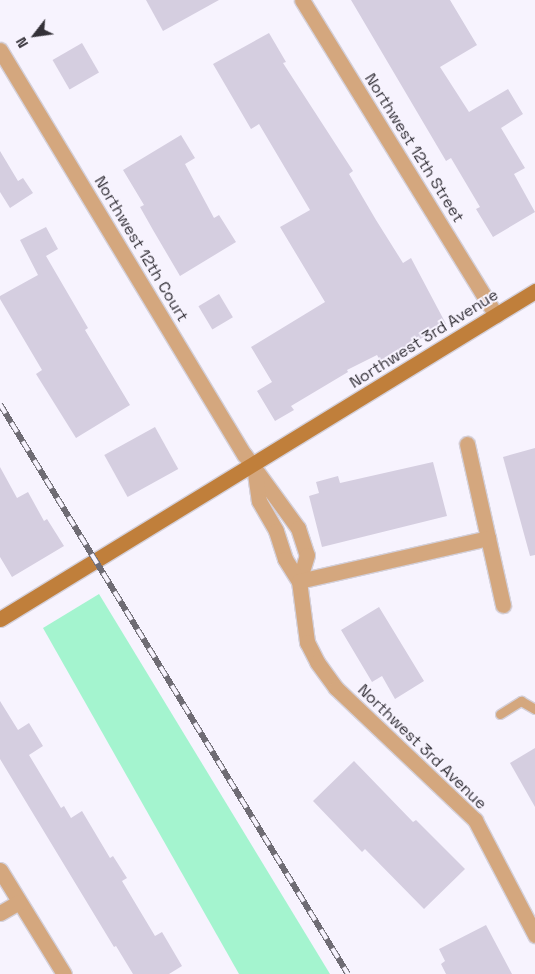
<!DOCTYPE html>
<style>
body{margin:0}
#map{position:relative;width:535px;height:974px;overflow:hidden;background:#f7f3fe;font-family:"Space Grotesk",sans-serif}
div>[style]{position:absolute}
.green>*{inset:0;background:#a4f4cf}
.building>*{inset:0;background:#d5cee0;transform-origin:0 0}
.roads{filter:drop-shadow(1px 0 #d4d0da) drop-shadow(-1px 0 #d4d0da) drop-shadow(0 1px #d4d0da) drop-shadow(0 -1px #d4d0da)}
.lane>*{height:9px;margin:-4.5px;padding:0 4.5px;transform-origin:4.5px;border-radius:4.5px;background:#d4a77e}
.street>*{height:15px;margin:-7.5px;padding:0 7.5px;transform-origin:7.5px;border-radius:7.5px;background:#d4a77e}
.secondary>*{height:15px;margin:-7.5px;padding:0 7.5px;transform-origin:7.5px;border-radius:7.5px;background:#c07f3b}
.rail>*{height:5.5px;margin-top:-2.75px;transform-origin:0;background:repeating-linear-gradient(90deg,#f7f3fe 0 11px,#6f6c74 0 22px);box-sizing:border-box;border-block:1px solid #6f6c74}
span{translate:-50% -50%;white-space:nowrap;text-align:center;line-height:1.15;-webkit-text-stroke:4px #f7f3fe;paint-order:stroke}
.street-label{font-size:16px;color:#343138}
.north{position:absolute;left:10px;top:10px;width:50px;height:50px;-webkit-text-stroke:4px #f7f3fe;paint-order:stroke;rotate:240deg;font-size:14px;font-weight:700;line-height:20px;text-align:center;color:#343138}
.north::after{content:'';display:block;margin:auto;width:18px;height:22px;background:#343138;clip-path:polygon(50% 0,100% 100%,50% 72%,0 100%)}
</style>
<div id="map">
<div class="green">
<i style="clip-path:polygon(99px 594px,330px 974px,239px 974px,43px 628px)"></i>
</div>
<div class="building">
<i style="clip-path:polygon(146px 0,219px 0,163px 31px)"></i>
<i style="clip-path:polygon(351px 0,450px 0,477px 45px,440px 67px,469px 112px,508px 89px,523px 114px,501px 128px,525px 168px,514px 174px,535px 212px,493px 237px,476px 209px,480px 207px,451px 158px,446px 161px)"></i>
<i style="clip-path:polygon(269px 33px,286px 62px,283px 63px,353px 171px,349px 174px,376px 220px,403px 263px,411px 258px,446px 324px,381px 362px,377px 355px,347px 370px,348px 372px,291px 406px,294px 410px,275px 421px,257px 391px,272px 382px,251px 347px,325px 302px,280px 227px,310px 210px,259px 124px,251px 129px,213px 64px)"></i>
<i style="left:82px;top:43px;width:34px;height:34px;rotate:60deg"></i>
<i style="clip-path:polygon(181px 135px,195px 158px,185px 164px,214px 218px,219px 215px,236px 242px,180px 276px,153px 230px,140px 207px,144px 205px,123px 170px)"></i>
<i style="clip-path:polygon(0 151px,18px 181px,23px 178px,33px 193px,10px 208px,0 192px)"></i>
<i style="clip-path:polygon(46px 227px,58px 249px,46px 256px,88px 328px,85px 330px,130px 405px,76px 438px,36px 374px,42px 370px,0 299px,0 296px,38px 275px,20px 240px)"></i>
<i style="left:219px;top:294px;width:27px;height:24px;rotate:59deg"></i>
<i style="left:155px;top:427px;width:48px;height:58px;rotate:61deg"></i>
<i style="clip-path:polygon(535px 448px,535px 555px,530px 556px,503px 457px)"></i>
<i style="clip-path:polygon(433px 462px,447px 516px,322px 547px,309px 496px,319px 493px,316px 482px,338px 476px,340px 483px)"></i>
<i style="clip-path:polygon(0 467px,17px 498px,28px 492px,44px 521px,47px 519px,64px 546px,12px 577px,0 557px)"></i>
<i style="clip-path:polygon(379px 607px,424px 681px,395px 699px,382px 676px,372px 682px,341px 630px)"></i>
<i style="clip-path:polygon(0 701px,18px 730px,29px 723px,43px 746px,29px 755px,61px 808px,64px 806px,71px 818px,82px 811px,110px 858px,113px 856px,127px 878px,122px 881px,155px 936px,162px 932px,182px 966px,169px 974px,133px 974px,116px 946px,114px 947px,0 759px)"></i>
<i style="clip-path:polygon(535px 748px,535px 807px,510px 763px)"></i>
<i style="clip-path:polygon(354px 761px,413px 822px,416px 820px,465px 869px,424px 909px,365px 849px,362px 852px,313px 801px)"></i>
<i style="clip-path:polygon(486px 925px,512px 974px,446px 974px,441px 964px,445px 961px,439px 949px)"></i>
</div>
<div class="roads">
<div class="lane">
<i style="left:500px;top:714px;width:25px;rotate:-32deg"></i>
<i style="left:521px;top:701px;width:16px;rotate:30deg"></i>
</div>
<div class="street">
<i style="left:302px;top:0;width:370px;rotate:58.4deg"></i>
<i style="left:0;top:50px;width:472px;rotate:58.9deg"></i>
<i style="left:244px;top:454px;width:92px;rotate:53.9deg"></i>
<i style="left:298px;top:528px;width:28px;rotate:72deg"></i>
<i style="left:307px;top:555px;width:27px;rotate:107deg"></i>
<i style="left:299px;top:581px;width:62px;rotate:82.5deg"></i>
<i style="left:307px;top:642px;width:22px;rotate:63deg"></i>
<i style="left:317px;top:662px;width:32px;rotate:54deg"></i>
<i style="left:336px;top:688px;width:192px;rotate:43.5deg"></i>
<i style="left:475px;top:820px;width:130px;rotate:62.4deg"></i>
<i style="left:467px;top:444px;width:165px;rotate:77.4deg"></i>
<i style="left:254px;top:466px;width:35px;rotate:82deg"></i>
<i style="left:259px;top:501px;width:34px;rotate:60deg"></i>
<i style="left:276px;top:531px;width:29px;rotate:72deg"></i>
<i style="left:285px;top:559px;width:26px;rotate:58deg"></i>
<i style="left:299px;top:581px;width:194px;rotate:-12.8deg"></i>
<i style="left:0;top:870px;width:122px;rotate:58.4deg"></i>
<i style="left:0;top:913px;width:22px;rotate:-30deg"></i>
</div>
<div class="secondary">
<i style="left:0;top:619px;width:628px;rotate:-31.51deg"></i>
</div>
</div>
<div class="rail">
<i style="left:0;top:404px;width:668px;rotate:58.59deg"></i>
</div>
<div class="street-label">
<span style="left:414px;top:148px;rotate:58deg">Northwest 12th Street</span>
<span style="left:141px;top:249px;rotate:59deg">Northwest 12th Court</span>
<span style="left:424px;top:339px;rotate:-32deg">Northwest 3rd Avenue</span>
<span style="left:422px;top:747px;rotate:44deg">Northwest 3rd Avenue</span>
</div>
<div class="north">N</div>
</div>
